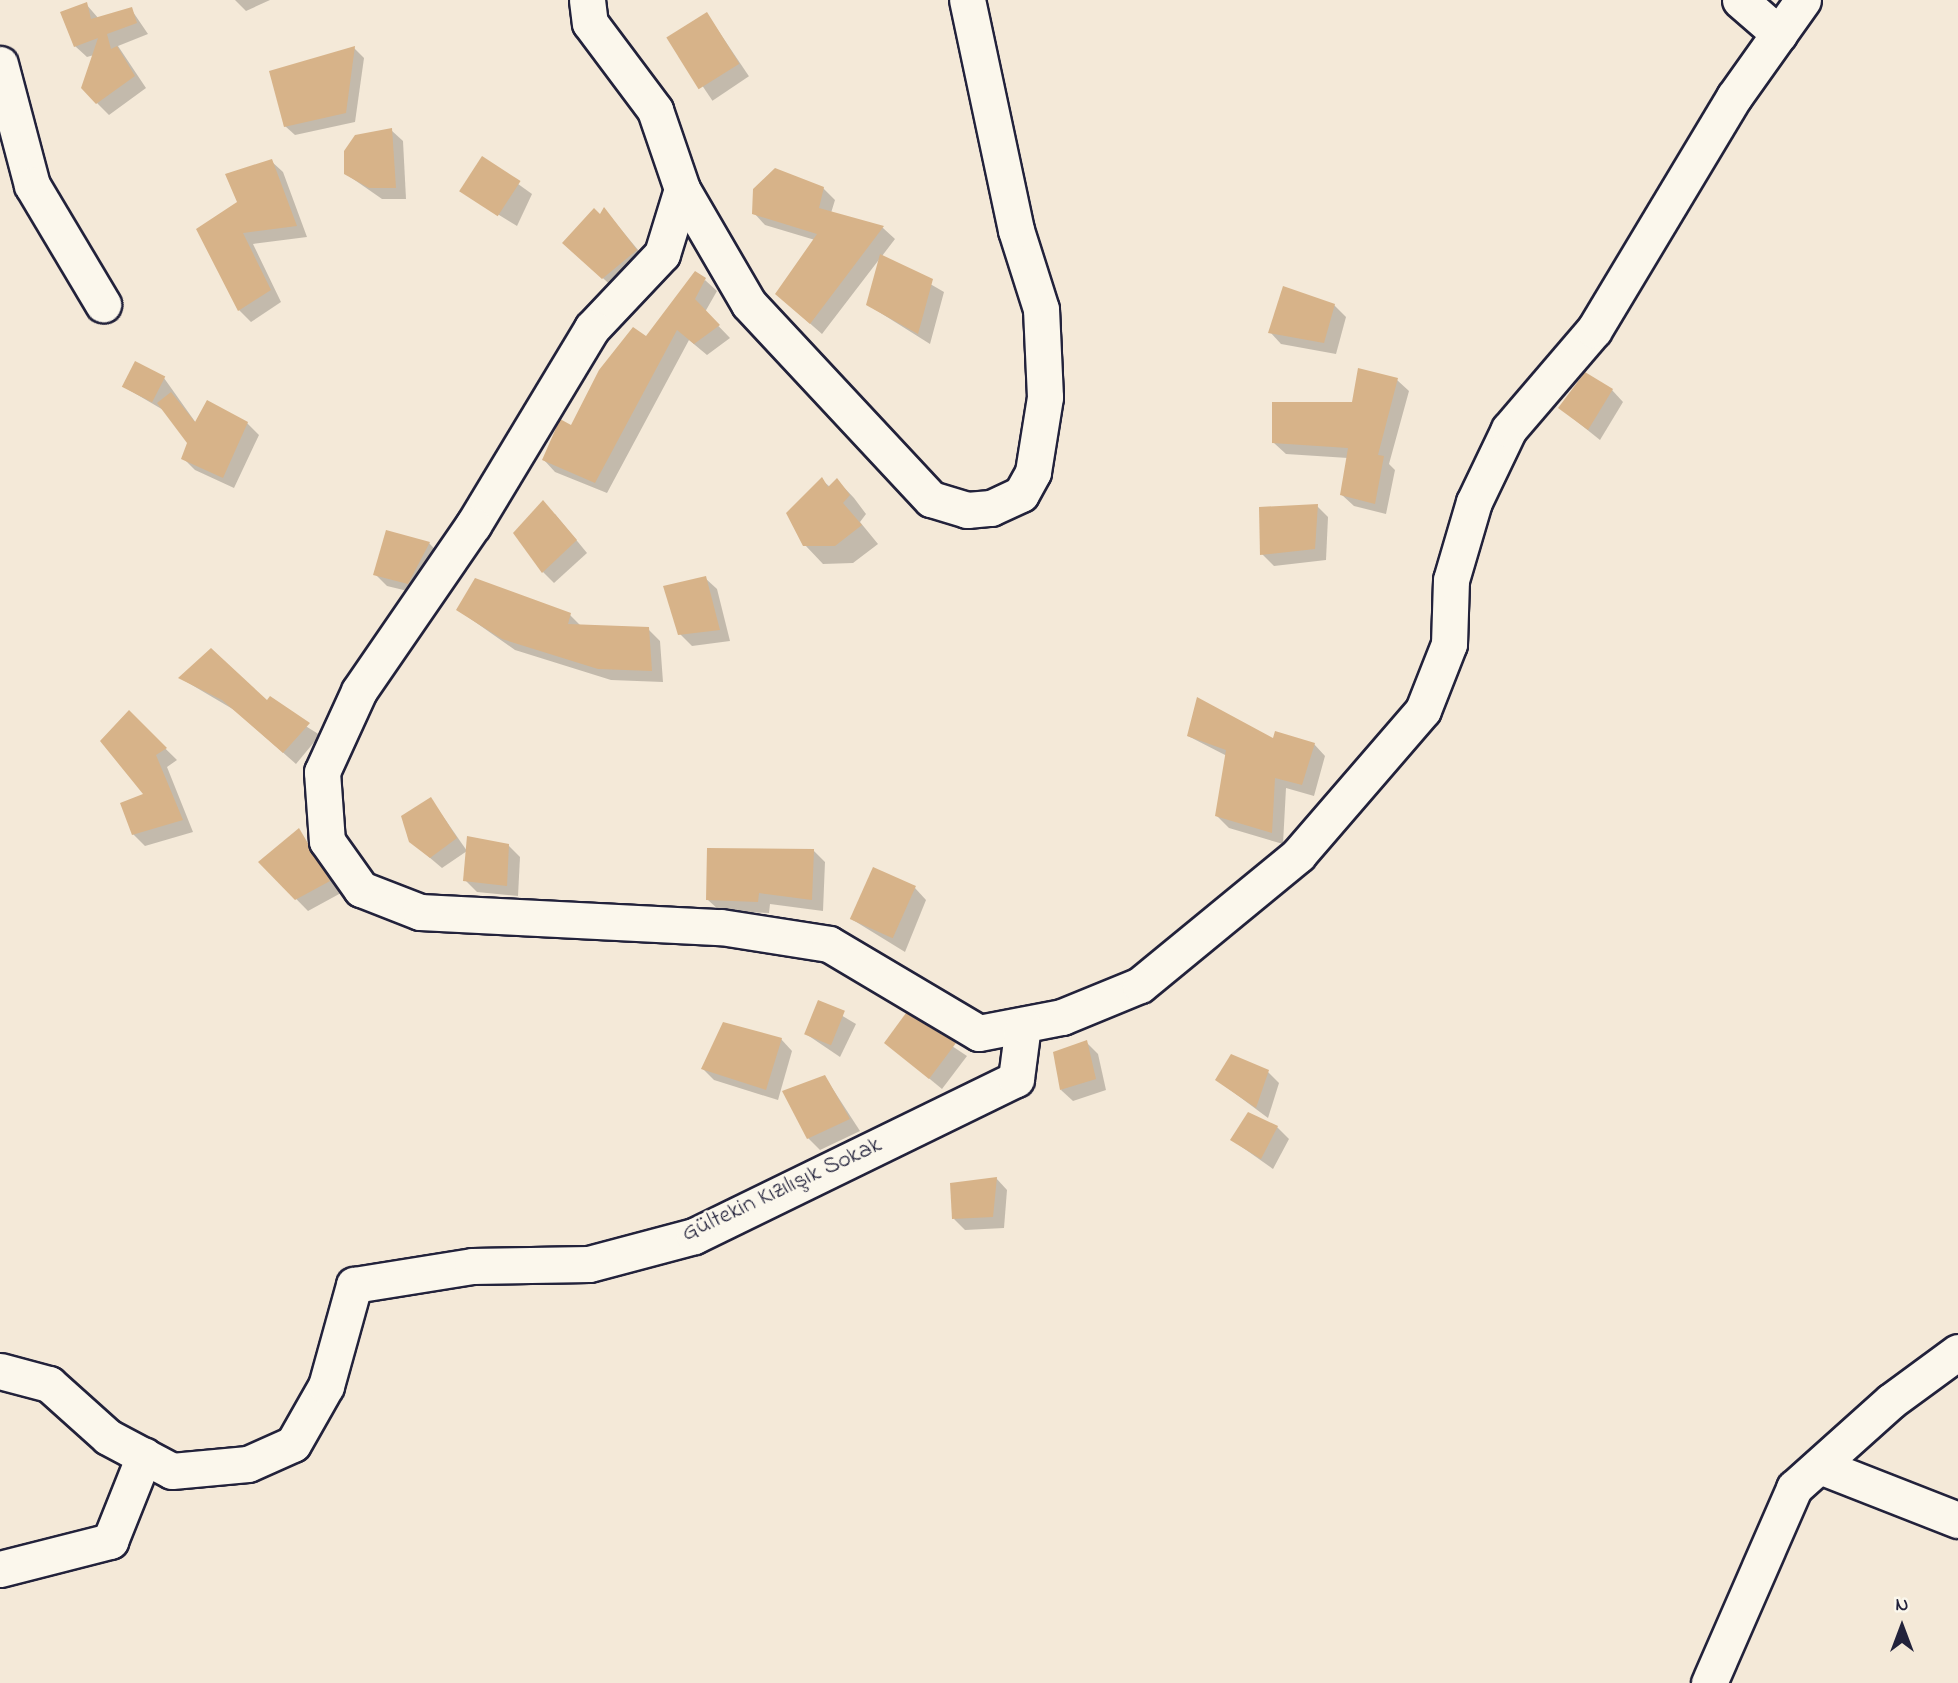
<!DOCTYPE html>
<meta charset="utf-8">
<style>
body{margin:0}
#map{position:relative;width:1958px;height:1683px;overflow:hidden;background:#f4e9d8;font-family:"Indie Flower",sans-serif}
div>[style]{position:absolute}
.shadow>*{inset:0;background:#0003;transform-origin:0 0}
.building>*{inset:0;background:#d7b389;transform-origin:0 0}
.roads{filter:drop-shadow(2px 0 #22223b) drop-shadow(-2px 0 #22223b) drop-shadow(0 2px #22223b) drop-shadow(0 -2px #22223b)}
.minor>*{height:35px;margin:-17.5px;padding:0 17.5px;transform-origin:17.5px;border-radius:17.5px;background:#fbf7ec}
span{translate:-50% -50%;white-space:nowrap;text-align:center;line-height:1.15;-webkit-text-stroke:5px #fbf7ec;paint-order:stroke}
.street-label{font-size:24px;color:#22223b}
.north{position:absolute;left:1867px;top:1592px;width:70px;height:70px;-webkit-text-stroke:5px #fbf7ec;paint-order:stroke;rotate:0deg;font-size:19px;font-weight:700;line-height:28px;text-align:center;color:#22223b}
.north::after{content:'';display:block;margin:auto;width:24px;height:32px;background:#22223b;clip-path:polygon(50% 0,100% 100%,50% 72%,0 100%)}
</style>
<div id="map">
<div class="shadow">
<i style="clip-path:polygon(235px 0,270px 0,246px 11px)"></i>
<i style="clip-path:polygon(86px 4px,99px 19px,131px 9px,148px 34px,118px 46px,146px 88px,109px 115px,97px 103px,94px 55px,87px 57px,75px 46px)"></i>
<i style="left:707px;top:14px;width:75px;height:44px;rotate:56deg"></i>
<i style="clip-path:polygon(354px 48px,364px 58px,355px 122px,295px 135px,285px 126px)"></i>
<i style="clip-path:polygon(391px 130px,403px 141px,406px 199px,382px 199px,346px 174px)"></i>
<i style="clip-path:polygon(483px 159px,532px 194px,517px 226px,465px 194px)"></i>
<i style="clip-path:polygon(271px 161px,283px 172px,307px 237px,253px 244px,281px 302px,251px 322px,239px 310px,239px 202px)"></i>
<i style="clip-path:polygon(823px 188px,835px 200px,831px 213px,883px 228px,895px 239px,882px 256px,944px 292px,930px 344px,868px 305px,881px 257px,822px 334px,789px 305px,815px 240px,765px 225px,754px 213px)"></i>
<i style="clip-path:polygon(605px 210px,648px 262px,615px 289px,576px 254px)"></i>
<i style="clip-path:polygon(705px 280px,717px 291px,705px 312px,730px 338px,707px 355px,689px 340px,607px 493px,555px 472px,544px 460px)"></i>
<i style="clip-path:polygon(1334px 305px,1346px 317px,1336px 354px,1281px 344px,1270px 332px)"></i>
<i style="clip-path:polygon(136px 364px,164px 378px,196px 423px,247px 423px,259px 435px,234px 488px,195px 470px,183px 458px,189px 443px,165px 411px,124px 387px)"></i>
<i style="clip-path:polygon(1397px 380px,1409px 391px,1389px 464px,1395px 470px,1386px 514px,1354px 506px,1342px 495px,1348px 458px,1286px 454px,1274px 443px)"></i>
<i style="clip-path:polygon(1612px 390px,1623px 402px,1600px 440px,1560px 408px)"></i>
<i style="clip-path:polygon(822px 480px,830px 487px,837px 480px,854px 498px,866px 514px,860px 522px,878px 544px,853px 563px,823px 564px,805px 545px)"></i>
<i style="clip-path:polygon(1317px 506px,1328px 517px,1326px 560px,1274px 566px,1262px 554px)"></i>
<i style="clip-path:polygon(555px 514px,587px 553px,554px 583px,543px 572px)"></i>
<i style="clip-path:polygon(429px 543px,440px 555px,420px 594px,387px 586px,375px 574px)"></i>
<i style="clip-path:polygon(705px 578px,717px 589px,730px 641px,692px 646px,680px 634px)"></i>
<i style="clip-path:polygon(458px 610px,570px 615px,582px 627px,648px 629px,660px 641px,663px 682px,611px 680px,515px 650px)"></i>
<i style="clip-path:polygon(180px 678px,267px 702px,320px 735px,296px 764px,236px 711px)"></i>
<i style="clip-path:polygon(129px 713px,177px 760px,167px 767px,193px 832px,145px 846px,133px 834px,146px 795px)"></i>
<i style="clip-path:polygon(1188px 736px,1314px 744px,1325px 756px,1314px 796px,1286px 788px,1283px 844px,1229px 828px,1217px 816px,1227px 756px)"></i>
<i style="clip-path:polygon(431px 799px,467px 851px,442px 868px,410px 841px)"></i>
<i style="clip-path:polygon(299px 831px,341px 893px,308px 911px,260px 862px)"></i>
<i style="clip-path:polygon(508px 845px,520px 857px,518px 896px,477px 892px,465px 880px)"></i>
<i style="clip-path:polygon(813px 850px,825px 862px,823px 911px,770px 904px,769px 913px,720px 911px,708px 900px)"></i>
<i style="clip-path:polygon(915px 888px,926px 900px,905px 952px,853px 920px)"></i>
<i style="clip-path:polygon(819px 1002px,856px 1024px,840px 1057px,806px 1034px)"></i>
<i style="clip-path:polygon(907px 1016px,967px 1056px,942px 1089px,886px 1043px)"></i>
<i style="clip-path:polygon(781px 1039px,792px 1051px,778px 1100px,714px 1080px,703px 1069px)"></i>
<i style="clip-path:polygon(1086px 1042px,1098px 1054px,1106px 1090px,1073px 1101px,1061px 1090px)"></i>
<i style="clip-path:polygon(1268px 1072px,1279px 1083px,1268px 1118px,1217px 1080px)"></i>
<i style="clip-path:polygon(825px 1077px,860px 1131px,820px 1150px,808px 1138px)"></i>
<i style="clip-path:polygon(1277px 1127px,1289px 1139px,1273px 1169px,1232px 1140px)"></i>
<i style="clip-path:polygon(996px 1178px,1007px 1190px,1004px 1228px,965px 1230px,954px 1219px)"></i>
</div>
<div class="building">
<i style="clip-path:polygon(87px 2px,91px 19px,132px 7px,137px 23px,107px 34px,111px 49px,117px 46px,135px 76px,96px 104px,81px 88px,98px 38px,74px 47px,60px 12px)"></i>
<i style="left:707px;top:12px;width:61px;height:48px;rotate:58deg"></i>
<i style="clip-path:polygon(355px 46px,346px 113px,284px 127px,269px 71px)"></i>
<i style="clip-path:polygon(392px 128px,396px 188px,369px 188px,344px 174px,344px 151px,355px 135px)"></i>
<i style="left:482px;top:156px;width:46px;height:42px;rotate:33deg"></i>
<i style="clip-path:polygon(272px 159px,297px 226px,243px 233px,271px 290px,238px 311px,196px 229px,237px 202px,225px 174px)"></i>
<i style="clip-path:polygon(775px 168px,824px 187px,819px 208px,884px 226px,810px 324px,775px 294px,817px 234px,752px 214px,753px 189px)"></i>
<i style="clip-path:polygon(604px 207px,637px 250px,602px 279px,562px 243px,594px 208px,600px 214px)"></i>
<i style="clip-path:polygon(880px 254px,933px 279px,918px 334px,866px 305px)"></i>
<i style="clip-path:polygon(695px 271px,706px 278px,695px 299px,720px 325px,694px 344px,677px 330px,595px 483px,542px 460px,560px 419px,571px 425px,599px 370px,633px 327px,646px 336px)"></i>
<i style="clip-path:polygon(1283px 286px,1335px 304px,1324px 343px,1268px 333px)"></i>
<i style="left:135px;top:361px;width:34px;height:29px;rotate:27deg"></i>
<i style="clip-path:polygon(1358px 368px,1398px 378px,1378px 455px,1384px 456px,1375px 504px,1340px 495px,1348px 448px,1272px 443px,1272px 402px,1352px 402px)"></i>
<i style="clip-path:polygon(1585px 372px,1613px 389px,1588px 430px,1558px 408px)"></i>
<i style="clip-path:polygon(171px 392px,195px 422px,207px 400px,248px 422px,223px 478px,181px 459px,187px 443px,157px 403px)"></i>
<i style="clip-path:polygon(822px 477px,828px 487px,837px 478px,850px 495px,843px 503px,862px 525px,835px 546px,803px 546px,786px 513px)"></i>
<i style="clip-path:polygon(543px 500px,577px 540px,542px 573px,513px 533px)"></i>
<i style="clip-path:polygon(1318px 504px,1315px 549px,1260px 555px,1259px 507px)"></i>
<i style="clip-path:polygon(386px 530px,430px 542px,408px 584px,373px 575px)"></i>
<i style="clip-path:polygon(706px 576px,720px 630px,678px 635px,663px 586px)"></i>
<i style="clip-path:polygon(475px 578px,571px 613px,568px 624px,649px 627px,652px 671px,598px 669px,502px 639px,456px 610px)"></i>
<i style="clip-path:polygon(211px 648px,267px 700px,270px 696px,310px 723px,283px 753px,222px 700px,178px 678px)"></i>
<i style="clip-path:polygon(1197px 697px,1273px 738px,1275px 731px,1315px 743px,1302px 785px,1275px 778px,1272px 833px,1215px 816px,1226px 750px,1187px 736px)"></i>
<i style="clip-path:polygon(129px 710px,167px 748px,156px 755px,183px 820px,132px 835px,120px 803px,143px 794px,100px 741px)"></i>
<i style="clip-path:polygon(431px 797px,457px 838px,430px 858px,409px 842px,401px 816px)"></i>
<i style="clip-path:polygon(299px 828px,330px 881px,295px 900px,258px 862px)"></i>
<i style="clip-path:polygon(467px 836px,509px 844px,507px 886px,463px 881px)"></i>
<i style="clip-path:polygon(707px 848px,814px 849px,812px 900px,759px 893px,758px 902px,706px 900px)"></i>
<i style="left:873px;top:867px;width:47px;height:57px;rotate:24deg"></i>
<i style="left:818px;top:1000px;width:29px;height:37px;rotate:22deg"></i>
<i style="clip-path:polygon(906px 1013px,956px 1043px,929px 1079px,884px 1043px)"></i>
<i style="clip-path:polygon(723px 1022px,782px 1038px,766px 1090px,701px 1069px)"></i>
<i style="clip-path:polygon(1087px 1040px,1096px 1079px,1060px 1090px,1053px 1052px)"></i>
<i style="clip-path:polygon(1231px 1054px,1269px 1070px,1256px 1108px,1215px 1080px)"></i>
<i style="clip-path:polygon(825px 1075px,850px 1119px,807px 1139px,782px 1091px)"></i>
<i style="clip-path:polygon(1248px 1112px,1278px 1126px,1261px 1159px,1230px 1140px)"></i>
<i style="clip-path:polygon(997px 1177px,993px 1217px,952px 1219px,950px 1183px)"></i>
</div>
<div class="roads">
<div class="minor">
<i style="left:587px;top:0;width:23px;rotate:83deg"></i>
<i style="left:590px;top:23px;width:109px;rotate:53.2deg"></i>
<i style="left:655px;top:110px;width:83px;rotate:71.1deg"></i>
<i style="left:682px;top:189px;width:68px;rotate:107.1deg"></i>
<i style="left:662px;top:254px;width:102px;rotate:133.4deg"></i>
<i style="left:592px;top:328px;width:230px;rotate:121.1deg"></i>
<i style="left:473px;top:525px;width:201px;rotate:124.5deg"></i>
<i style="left:359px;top:691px;width:89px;rotate:114.6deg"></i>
<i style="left:322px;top:772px;width:69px;rotate:85.9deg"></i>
<i style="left:327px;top:841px;width:59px;rotate:54.7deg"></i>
<i style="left:361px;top:889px;width:63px;rotate:21.3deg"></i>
<i style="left:420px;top:912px;width:301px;rotate:2.9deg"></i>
<i style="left:721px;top:927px;width:109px;rotate:8.9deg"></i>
<i style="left:829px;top:944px;width:174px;rotate:30.7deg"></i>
<i style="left:979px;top:1033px;width:85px;rotate:-10.9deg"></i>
<i style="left:1062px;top:1017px;width:84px;rotate:-22.3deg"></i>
<i style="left:1140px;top:985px;width:205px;rotate:-39.4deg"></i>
<i style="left:1298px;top:855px;width:191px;rotate:-49.2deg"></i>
<i style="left:1423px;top:710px;width:71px;rotate:-68.5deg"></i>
<i style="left:1449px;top:644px;width:64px;rotate:-88.2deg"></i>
<i style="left:1451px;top:580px;width:81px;rotate:-73.6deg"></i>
<i style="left:1474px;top:502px;width:81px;rotate:-64.4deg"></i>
<i style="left:1509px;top:429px;width:130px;rotate:-49.4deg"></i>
<i style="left:1594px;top:330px;width:272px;rotate:-59deg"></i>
<i style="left:1734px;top:97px;width:119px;rotate:-54.6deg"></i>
<i style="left:1740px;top:0;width:52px;rotate:41.1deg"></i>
<i style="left:0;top:64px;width:125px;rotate:75.2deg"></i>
<i style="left:32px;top:185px;width:139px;rotate:59.2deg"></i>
<i style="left:682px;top:189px;width:133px;rotate:59.8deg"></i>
<i style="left:749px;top:304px;width:267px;rotate:47deg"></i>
<i style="left:931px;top:499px;width:38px;rotate:17deg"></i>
<i style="left:967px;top:510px;width:24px;rotate:-5deg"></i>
<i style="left:991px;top:508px;width:33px;rotate:-25deg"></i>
<i style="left:1021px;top:494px;width:25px;rotate:-61deg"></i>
<i style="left:1033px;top:472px;width:76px;rotate:-80.9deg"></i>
<i style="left:1045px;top:397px;width:88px;rotate:-92.6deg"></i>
<i style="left:1041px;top:309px;width:83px;rotate:-107.6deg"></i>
<i style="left:1016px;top:230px;width:235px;rotate:-102deg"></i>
<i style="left:0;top:1371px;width:51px;rotate:14.9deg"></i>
<i style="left:49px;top:1384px;width:79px;rotate:41.9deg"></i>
<i style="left:108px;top:1437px;width:72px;rotate:28deg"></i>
<i style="left:172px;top:1471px;width:76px;rotate:-5.3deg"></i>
<i style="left:248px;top:1464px;width:49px;rotate:-24deg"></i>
<i style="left:293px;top:1444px;width:67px;rotate:-60.4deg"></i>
<i style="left:326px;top:1386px;width:105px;rotate:-74.5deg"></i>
<i style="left:354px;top:1285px;width:120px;rotate:-9.1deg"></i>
<i style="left:472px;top:1266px;width:117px;rotate:-1deg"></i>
<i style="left:589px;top:1264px;width:109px;rotate:-14.9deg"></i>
<i style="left:694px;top:1236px;width:358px;rotate:-26deg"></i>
<i style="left:1016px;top:1079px;width:54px;rotate:-82.6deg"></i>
<i style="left:1820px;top:1466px;width:148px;rotate:21.4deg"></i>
<i style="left:0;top:1569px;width:114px;rotate:-14.3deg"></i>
<i style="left:110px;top:1541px;width:92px;rotate:-68.2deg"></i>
<i style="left:1709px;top:1683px;width:213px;rotate:-66.4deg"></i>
<i style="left:1794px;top:1488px;width:130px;rotate:-41.9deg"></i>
<i style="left:1891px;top:1401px;width:83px;rotate:-36.2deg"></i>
</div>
</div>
<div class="street-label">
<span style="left:782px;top:1190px;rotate:-25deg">Gültekin Kızılışık Sokak</span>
</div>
<div class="north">N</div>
</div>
